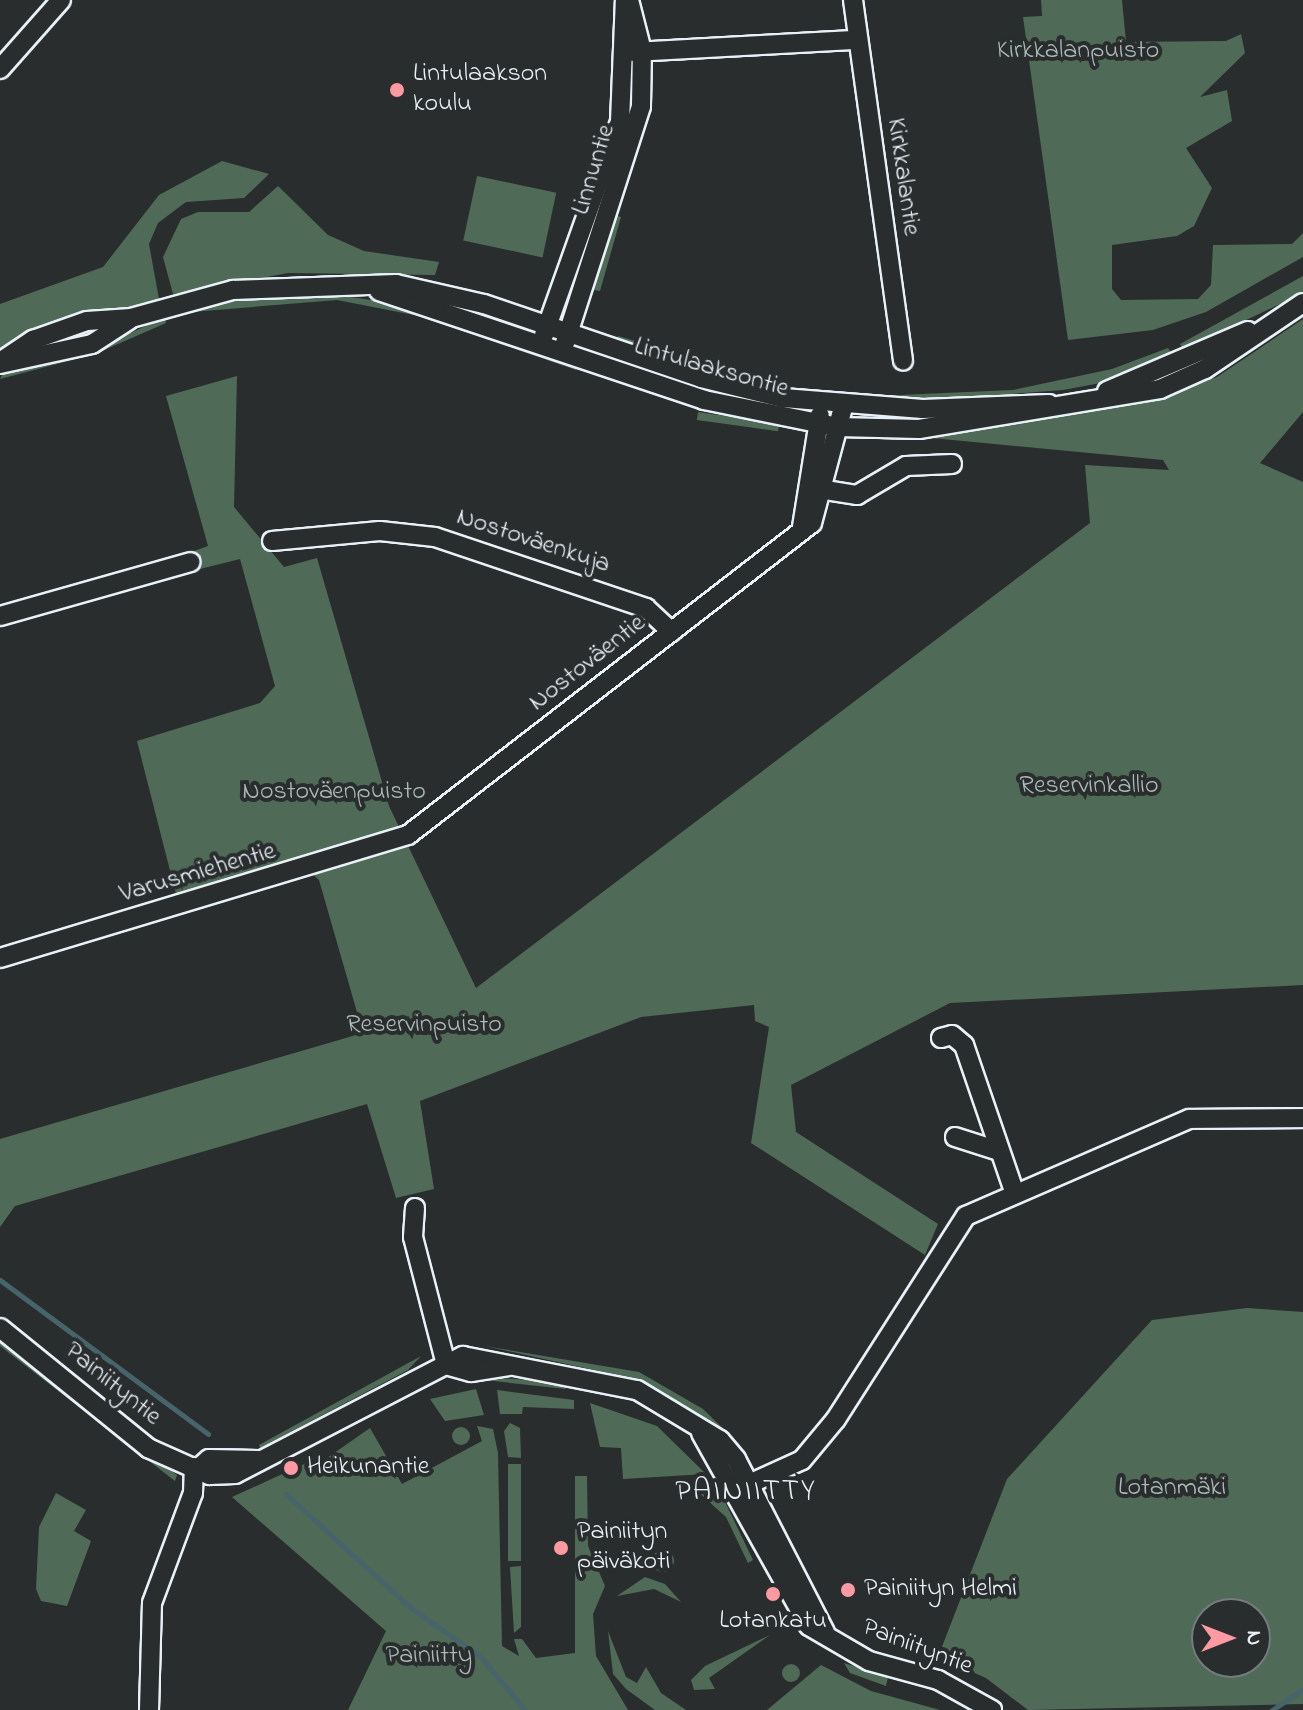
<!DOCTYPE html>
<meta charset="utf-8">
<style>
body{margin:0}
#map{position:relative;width:1303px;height:1710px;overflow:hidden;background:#2a2d2e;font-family:"Indie Flower",sans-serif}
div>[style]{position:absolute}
.green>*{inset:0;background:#506a58;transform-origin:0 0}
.round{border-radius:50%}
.stream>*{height:5px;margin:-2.5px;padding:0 2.5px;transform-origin:2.5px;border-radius:2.5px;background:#47646b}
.roads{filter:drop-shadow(2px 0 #e8f1f8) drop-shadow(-2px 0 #e8f1f8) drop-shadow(0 2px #e8f1f8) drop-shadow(0 -2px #e8f1f8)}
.minor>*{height:18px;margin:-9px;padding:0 9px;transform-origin:9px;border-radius:9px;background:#2a2d2e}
.dots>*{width:22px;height:22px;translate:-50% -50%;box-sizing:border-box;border:4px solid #2a2d2e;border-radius:50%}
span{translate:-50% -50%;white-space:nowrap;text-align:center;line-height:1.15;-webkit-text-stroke:8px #2a2d2e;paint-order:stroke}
.park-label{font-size:26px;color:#abbbb8}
.poi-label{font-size:26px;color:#e8f1f8}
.left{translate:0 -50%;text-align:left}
.street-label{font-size:26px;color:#e8f1f8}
.quarter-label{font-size:30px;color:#e8f1f8;letter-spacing:2px}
.north{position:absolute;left:1191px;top:1598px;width:80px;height:80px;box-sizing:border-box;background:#2a2d2e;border:2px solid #767b7f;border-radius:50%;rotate:90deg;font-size:22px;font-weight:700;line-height:32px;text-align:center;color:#e8f1f8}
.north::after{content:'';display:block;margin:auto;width:28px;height:36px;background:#ff9aa2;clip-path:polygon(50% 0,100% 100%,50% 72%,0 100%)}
</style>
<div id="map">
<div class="green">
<i style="clip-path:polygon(1041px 0,1122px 0,1126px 42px,1226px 41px,1241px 34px,1245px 53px,1200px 97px,1227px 90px,1232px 121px,1186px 148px,1212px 188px,1194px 226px,1177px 236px,1112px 245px,1112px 289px,1121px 300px,1198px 299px,1211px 285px,1213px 245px,1292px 244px,1303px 233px,1303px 257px,1206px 312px,1153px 330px,1068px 340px,1023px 17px,1042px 16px)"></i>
<i style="clip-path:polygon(222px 161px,269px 174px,244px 198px,186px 202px,158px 223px,149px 244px,159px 299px,0 352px,0 304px,103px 267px,159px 195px)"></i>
<i style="left:477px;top:176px;width:81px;height:66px;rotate:12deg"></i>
<i style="clip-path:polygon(278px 186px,328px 235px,364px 251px,439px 262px,435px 275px,288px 273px,173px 294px,163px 257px,181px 219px,198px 212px,249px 212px)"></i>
<i style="clip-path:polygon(614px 215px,621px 217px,600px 291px,594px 290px)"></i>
<i style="clip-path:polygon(1303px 276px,1303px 293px,1183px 350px,1180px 344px)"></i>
<i style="clip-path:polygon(337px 295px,384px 302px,579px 362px,576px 370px,419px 316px,337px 300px,180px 313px,246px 298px)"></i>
<i style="clip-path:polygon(165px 317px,166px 323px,95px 354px,0 379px,4px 371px,96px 349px)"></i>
<i style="clip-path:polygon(1303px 319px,1303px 412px,1260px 463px,1303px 482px,1303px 985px,950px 1003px,791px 1085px,796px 1132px,938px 1224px,925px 1255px,751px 1143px,769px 1027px,755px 1021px,754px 1005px,641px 1017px,420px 1101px,434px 1189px,396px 1198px,367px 1104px,15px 1206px,0 1227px,0 1139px,363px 1033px,319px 880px,302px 865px,177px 898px,137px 741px,260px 703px,275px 686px,240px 559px,192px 571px,186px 554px,208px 546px,166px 396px,237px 376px,234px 507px,284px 567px,317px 558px,389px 806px,476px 988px,1090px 523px,1085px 465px,1169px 470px,1163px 460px,879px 433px,1147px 401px,1217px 377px)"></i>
<i style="clip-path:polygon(618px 336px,786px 385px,785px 393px,615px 342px)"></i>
<i style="clip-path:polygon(1168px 348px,1172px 354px,1106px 382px,1063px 390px,893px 403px,810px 396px,811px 389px,876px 396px,1013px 390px,1112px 369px)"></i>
<i style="clip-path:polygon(609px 351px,783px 403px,782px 410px,700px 390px,606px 358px)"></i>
<i style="left:698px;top:412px;width:82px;height:8px;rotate:8deg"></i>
<i style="clip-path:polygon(evenodd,1247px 1308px,1303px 1312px,1303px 1704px,1028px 1710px,986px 1678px,938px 1657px,1007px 1479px,1152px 1320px,1247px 1308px,1207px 1614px,1255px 1614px,1255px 1662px,1207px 1662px,1207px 1614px)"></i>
<i style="clip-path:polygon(0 1337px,177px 1475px,175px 1481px,0 1346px)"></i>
<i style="clip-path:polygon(485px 1346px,639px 1372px,703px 1409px,740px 1445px,639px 1380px)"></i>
<i style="clip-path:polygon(421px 1356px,408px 1370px,260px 1448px,259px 1445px)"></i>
<i style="clip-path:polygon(484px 1377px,560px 1382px,566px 1389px,484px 1380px)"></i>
<i style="clip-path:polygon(476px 1389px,484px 1415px,445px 1421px,430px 1399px)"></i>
<i style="clip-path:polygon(497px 1390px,574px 1400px,574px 1409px,523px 1407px,522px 1414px,500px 1414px)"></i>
<i style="clip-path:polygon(590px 1403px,657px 1426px,706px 1474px,623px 1479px,621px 1448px,600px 1447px)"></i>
<i style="clip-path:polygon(510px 1423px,520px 1428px,521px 1458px,508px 1457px,504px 1431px)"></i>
<i style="clip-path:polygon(477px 1426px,493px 1429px,498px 1453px,502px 1646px,519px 1656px,514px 1639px,522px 1639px,536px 1658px,575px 1653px,575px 1476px,587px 1476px,588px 1546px,605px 1586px,593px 1614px,596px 1656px,628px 1710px,348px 1710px,386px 1631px,232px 1497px,313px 1460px,317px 1465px,370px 1428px,402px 1484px,482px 1441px)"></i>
<i class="round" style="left:452px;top:1427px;width:18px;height:18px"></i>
<i style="left:508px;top:1464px;width:13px;height:97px"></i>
<i style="clip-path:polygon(715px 1481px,753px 1560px,748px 1563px,726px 1517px,698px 1492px)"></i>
<i style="clip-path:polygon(56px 1493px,86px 1510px,74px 1531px,91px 1541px,67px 1606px,41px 1601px,36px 1589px,39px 1527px)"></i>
<i class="round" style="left:652px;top:1550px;width:22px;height:22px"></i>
<i style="clip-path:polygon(521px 1566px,521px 1627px,514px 1633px,510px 1567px)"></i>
<i style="clip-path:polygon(645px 1577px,665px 1584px,681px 1602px,654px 1589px,617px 1596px)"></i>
<i style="clip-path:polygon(608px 1631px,626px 1677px,637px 1683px,646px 1667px,661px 1693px,686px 1710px,655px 1710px,626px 1689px,613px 1674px)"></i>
<i style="clip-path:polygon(770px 1635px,709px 1678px,715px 1689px,694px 1690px,691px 1680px,705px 1666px)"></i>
<i style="clip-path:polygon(844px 1663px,888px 1677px,886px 1686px,850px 1673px)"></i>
<i class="round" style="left:782px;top:1664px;width:18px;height:18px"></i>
<i style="clip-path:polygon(821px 1665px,871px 1691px,940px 1710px,767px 1710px)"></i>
</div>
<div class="stream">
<i style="left:0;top:1280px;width:259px;rotate:36.5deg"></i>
<i style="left:286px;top:1494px;width:169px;rotate:42.4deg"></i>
<i style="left:411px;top:1608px;width:84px;rotate:34.8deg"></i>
<i style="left:480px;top:1656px;width:70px;rotate:50.2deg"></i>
<i style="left:1272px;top:1710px;width:37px;rotate:-34deg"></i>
</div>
<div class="roads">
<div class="minor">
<i style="left:853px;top:0;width:364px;rotate:82.1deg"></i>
<i style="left:633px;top:52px;width:225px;rotate:-3.1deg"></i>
<i style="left:0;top:69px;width:92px;rotate:-48.5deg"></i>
<i style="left:379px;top:291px;width:343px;rotate:18.5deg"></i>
<i style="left:704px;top:400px;width:137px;rotate:11.4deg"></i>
<i style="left:838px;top:427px;width:81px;rotate:1.4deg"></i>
<i style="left:919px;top:429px;width:244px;rotate:-9.4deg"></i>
<i style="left:1160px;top:389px;width:49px;rotate:-24deg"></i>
<i style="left:1205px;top:369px;width:118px;rotate:-34deg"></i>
<i style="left:544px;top:335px;width:226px;rotate:-70.4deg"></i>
<i style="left:620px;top:122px;width:122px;rotate:-87.7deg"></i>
<i style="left:565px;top:343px;width:249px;rotate:-72.2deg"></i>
<i style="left:641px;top:106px;width:55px;rotate:-89deg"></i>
<i style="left:642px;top:51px;width:53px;rotate:-104.3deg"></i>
<i style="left:0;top:362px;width:40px;rotate:-34deg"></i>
<i style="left:33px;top:340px;width:57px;rotate:-19.4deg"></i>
<i style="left:87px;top:321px;width:44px;rotate:-3.9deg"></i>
<i style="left:131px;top:318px;width:106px;rotate:-15.4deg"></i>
<i style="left:233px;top:290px;width:163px;rotate:-2.1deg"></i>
<i style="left:396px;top:284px;width:90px;rotate:12.8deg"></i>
<i style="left:484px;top:304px;width:229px;rotate:18.8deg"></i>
<i style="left:701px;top:378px;width:84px;rotate:13.7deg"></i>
<i style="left:783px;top:398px;width:140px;rotate:4.5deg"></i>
<i style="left:923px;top:409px;width:126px;rotate:-2.3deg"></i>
<i style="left:0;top:364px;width:94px;rotate:-12.3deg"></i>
<i style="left:92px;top:344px;width:44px;rotate:-33deg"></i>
<i style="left:1107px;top:391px;width:153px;rotate:-23.1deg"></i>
<i style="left:813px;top:488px;width:45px;rotate:9deg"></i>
<i style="left:857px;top:495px;width:57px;rotate:-30.6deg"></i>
<i style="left:906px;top:466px;width:46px;rotate:-2.5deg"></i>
<i style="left:802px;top:527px;width:113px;rotate:-80.9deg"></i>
<i style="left:272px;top:541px;width:108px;rotate:-5.3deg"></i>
<i style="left:380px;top:531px;width:55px;rotate:6.2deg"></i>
<i style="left:435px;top:537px;width:223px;rotate:18.6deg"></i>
<i style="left:646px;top:608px;width:35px;rotate:43deg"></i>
<i style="left:0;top:616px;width:198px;rotate:-15.8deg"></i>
<i style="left:0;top:958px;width:426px;rotate:-16.8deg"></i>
<i style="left:408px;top:835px;width:510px;rotate:-37.68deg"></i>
<i style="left:812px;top:523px;width:120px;rotate:-75deg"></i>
<i style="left:941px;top:1038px;width:11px;rotate:-15deg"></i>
<i style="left:952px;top:1035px;width:16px;rotate:40deg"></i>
<i style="left:964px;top:1045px;width:157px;rotate:71.1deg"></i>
<i style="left:955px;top:1137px;width:46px;rotate:17.7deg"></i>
<i style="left:415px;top:1208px;width:29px;rotate:94deg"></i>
<i style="left:413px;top:1237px;width:132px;rotate:75.5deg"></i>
<i style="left:0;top:1328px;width:191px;rotate:39deg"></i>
<i style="left:148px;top:1448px;width:67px;rotate:23.9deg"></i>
<i style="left:209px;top:1475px;width:26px;rotate:-2deg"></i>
<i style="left:235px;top:1474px;width:257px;rotate:-27.4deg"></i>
<i style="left:463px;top:1356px;width:177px;rotate:11.1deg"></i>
<i style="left:637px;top:1390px;width:97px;rotate:31.1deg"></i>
<i style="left:720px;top:1440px;width:25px;rotate:50deg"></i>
<i style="left:736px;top:1459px;width:195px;rotate:62.8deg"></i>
<i style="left:446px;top:1365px;width:26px;rotate:16deg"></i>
<i style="left:471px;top:1372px;width:38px;rotate:-9deg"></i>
<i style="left:701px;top:1433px;width:221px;rotate:60.8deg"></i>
<i style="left:809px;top:1626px;width:69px;rotate:30.3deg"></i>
<i style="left:869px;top:1661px;width:72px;rotate:15.4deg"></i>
<i style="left:938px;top:1680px;width:62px;rotate:29.1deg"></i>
<i style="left:200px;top:1467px;width:12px;rotate:-42deg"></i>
<i style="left:209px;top:1459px;width:49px;rotate:1.2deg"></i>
<i style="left:736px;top:1490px;width:72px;rotate:-24.4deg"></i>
<i style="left:802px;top:1460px;width:53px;rotate:-50.3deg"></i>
<i style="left:836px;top:1419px;width:241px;rotate:-57.4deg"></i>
<i style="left:966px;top:1216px;width:243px;rotate:-23.5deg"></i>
<i style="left:1189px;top:1119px;width:114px;rotate:-0.5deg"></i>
<i style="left:149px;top:1710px;width:107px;rotate:-88.4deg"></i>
<i style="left:152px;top:1603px;width:117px;rotate:-69.6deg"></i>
<i style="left:193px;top:1493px;width:26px;rotate:-88deg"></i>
</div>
</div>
<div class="dots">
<i style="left:397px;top:90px;background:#ff9aa2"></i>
<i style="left:291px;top:1468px;background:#ff9aa2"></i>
<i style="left:561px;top:1548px;background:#ff9aa2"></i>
<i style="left:848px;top:1590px;background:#ff9aa2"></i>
<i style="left:773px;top:1594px;background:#ff9aa2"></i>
</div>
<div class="park-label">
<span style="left:1078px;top:52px">Kirkkalanpuisto</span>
<span style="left:1089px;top:787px">Reservinkallio</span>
<span style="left:334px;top:793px">Nostoväenpuisto</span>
<span style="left:424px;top:1026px">Reservinpuisto</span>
<span style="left:1172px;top:1489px">Lotanmäki</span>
<span style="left:429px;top:1657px">Painiitty</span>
</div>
<div class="poi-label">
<span class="left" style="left:413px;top:90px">Lintulaakson<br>koulu</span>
<span class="left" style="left:307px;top:1468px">Heikunantie</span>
<span class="left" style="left:577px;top:1548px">Painiityn<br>päiväkoti</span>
<span class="left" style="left:864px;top:1590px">Painiityn Helmi</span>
<span style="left:773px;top:1622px">Lotankatu</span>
</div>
<div class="street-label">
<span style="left:595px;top:170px;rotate:-73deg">Linnuntie</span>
<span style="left:902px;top:177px;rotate:82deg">Kirkkalantie</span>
<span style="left:711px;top:369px;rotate:16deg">Lintulaaksontie</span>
<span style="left:533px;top:542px;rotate:18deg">Nostoväenkuja</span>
<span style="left:588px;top:664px;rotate:-38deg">Nostoväentie</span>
<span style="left:198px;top:874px;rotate:-16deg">Varusmiehentie</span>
<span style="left:112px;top:1385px;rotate:39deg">Painiityntie</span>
<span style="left:917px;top:1648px;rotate:21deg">Painiityntie</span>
</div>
<div class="quarter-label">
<span style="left:746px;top:1492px">PAINIITTY</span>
</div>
<div class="north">N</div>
</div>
